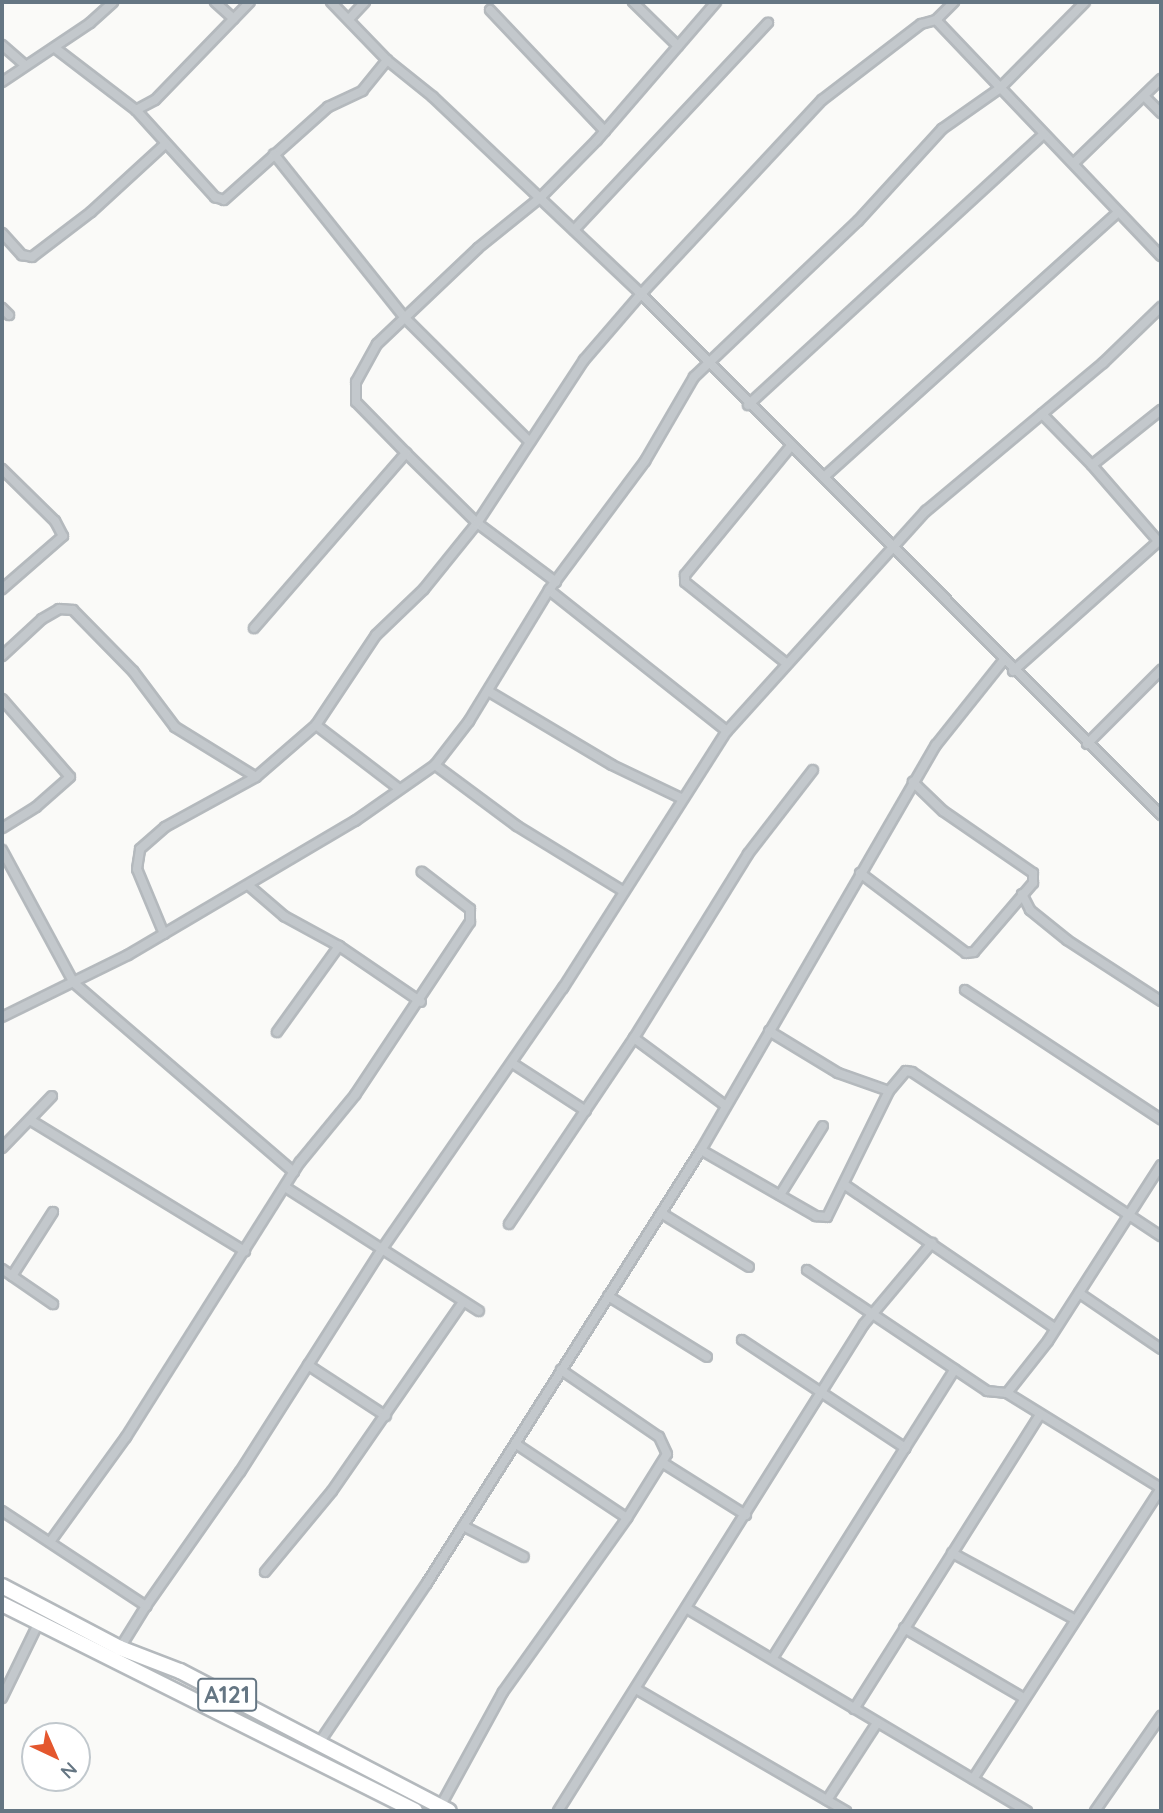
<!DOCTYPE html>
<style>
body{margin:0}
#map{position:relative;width:1163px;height:1813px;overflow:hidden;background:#fafaf8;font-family:Quicksand,sans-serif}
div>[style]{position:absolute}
.roads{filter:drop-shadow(2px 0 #b4b9bd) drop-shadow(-2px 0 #b4b9bd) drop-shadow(0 2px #b4b9bd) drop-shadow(0 -2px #b4b9bd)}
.street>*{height:8px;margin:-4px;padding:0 4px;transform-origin:4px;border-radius:4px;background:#c3c8cc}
.highway>*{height:14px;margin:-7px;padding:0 7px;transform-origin:7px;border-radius:7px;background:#fff}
span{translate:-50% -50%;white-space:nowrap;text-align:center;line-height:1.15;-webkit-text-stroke:7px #fff;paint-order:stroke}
.shield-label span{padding:2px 5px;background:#fff;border:2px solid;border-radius:5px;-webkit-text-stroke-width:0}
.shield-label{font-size:23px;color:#657683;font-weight:700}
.frame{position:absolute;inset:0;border:4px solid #657683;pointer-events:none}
.north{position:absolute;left:21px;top:1722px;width:70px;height:70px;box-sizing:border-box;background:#fff;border:2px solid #c1c8cd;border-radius:50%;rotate:136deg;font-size:19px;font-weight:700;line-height:28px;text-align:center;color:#657683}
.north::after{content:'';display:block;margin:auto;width:24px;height:32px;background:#e4572e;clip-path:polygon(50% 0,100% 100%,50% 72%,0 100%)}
</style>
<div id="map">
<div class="roads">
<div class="street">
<i style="left:215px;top:2px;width:25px;rotate:42deg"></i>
<i style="left:331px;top:2px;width:81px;rotate:46deg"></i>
<i style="left:387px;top:60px;width:59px;rotate:38.8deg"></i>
<i style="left:433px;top:97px;width:286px;rotate:43.4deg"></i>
<i style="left:641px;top:294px;width:736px;rotate:45.06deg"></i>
<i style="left:633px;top:2px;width:63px;rotate:44.4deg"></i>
<i style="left:954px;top:2px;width:25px;rotate:135deg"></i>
<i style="left:936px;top:20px;width:326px;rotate:46.4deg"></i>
<i style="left:490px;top:10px;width:167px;rotate:46.5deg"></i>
<i style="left:350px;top:18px;width:22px;rotate:-47deg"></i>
<i style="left:2px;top:45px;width:30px;rotate:41deg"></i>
<i style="left:55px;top:48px;width:102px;rotate:37.4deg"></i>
<i style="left:136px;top:110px;width:21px;rotate:-28deg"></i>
<i style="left:155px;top:100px;width:136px;rotate:-45.9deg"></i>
<i style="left:2px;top:82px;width:106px;rotate:-33.8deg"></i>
<i style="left:90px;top:23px;width:31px;rotate:-42deg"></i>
<i style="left:1145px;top:97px;width:23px;rotate:45deg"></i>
<i style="left:136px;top:110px;width:118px;rotate:47.8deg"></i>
<i style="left:215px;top:197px;width:9px;rotate:18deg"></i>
<i style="left:224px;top:200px;width:140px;rotate:-41.8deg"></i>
<i style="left:328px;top:107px;width:38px;rotate:-25deg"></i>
<i style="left:362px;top:91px;width:40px;rotate:-51deg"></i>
<i style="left:274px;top:154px;width:208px;rotate:51.4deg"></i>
<i style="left:404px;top:317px;width:177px;rotate:44.8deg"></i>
<i style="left:1074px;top:163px;width:121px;rotate:-44deg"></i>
<i style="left:574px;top:230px;width:284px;rotate:-46.9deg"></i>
<i style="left:2px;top:233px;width:30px;rotate:48deg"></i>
<i style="left:22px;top:255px;width:10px;rotate:11deg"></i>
<i style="left:32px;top:257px;width:74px;rotate:-37.3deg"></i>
<i style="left:91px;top:212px;width:99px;rotate:-42.5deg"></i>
<i style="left:2px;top:308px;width:10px;rotate:45deg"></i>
<i style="left:748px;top:405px;width:401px;rotate:-42.5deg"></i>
<i style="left:1042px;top:414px;width:71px;rotate:45.6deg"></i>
<i style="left:2px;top:469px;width:74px;rotate:44.5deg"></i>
<i style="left:55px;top:521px;width:17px;rotate:62deg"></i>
<i style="left:63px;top:536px;width:81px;rotate:139deg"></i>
<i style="left:824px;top:477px;width:394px;rotate:-42deg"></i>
<i style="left:1158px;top:541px;width:101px;rotate:-131deg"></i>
<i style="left:1092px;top:465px;width:88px;rotate:-38.6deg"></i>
<i style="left:556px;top:582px;width:99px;rotate:-143.2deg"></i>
<i style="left:477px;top:523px;width:100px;rotate:-135.4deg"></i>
<i style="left:406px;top:453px;width:71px;rotate:-134.4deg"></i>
<i style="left:356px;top:402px;width:20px;rotate:-90deg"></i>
<i style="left:356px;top:382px;width:43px;rotate:-61.1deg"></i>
<i style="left:377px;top:344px;width:139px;rotate:-43.5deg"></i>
<i style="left:478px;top:248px;width:81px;rotate:-39deg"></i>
<i style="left:541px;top:197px;width:80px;rotate:-45.5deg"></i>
<i style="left:597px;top:140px;width:182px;rotate:-49.2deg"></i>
<i style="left:549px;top:590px;width:227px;rotate:38.4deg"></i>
<i style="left:254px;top:628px;width:232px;rotate:-49deg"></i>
<i style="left:2px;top:656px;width:54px;rotate:-42.8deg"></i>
<i style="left:42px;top:619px;width:20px;rotate:-30deg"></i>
<i style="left:59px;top:609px;width:14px;rotate:4deg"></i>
<i style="left:73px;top:610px;width:86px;rotate:45.5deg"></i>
<i style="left:133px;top:671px;width:70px;rotate:53.1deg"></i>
<i style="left:175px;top:727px;width:95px;rotate:31.7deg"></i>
<i style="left:786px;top:663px;width:129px;rotate:-141.3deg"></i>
<i style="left:685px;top:582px;width:7px;rotate:-90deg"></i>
<i style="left:685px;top:575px;width:166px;rotate:-50.6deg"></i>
<i style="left:1013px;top:671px;width:198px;rotate:-41.7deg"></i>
<i style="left:488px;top:691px;width:144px;rotate:30.8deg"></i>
<i style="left:612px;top:765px;width:76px;rotate:25.6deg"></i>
<i style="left:2px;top:699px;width:103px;rotate:48.9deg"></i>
<i style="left:70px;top:777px;width:45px;rotate:138.6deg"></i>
<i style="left:36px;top:807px;width:40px;rotate:148deg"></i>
<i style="left:316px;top:725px;width:103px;rotate:37.5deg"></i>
<i style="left:1087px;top:744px;width:105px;rotate:-45deg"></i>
<i style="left:435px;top:765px;width:102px;rotate:36.6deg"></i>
<i style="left:517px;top:826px;width:124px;rotate:31.5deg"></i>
<i style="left:2px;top:850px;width:151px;rotate:61.6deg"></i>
<i style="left:74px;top:983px;width:290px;rotate:40.7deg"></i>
<i style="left:860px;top:873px;width:133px;rotate:37deg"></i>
<i style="left:966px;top:953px;width:8px;rotate:-7deg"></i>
<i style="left:974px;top:952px;width:91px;rotate:-49.5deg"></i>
<i style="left:1033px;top:883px;width:10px;rotate:-90deg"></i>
<i style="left:1033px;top:873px;width:109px;rotate:-145.4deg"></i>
<i style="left:943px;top:811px;width:42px;rotate:-136deg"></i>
<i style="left:248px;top:885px;width:48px;rotate:40.7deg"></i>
<i style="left:284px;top:916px;width:63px;rotate:28.6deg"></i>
<i style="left:339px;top:946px;width:99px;rotate:34.3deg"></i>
<i style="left:1022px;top:894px;width:18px;rotate:63deg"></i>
<i style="left:1030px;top:910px;width:48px;rotate:39deg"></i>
<i style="left:1067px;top:940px;width:112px;rotate:33deg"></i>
<i style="left:164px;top:934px;width:70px;rotate:-112.6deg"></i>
<i style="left:137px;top:869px;width:20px;rotate:-81deg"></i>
<i style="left:140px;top:849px;width:33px;rotate:-41deg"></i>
<i style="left:165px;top:827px;width:104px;rotate:-28.8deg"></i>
<i style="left:256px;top:777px;width:79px;rotate:-40.9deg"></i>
<i style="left:316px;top:725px;width:108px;rotate:-56.3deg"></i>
<i style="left:376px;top:635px;width:66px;rotate:-43.8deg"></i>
<i style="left:424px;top:589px;width:85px;rotate:-51.2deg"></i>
<i style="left:477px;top:523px;width:195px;rotate:-56.7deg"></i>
<i style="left:584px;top:360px;width:87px;rotate:-49.2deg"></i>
<i style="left:641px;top:294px;width:265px;rotate:-47deg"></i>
<i style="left:822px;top:100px;width:125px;rotate:-37.5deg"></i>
<i style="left:921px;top:24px;width:16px;rotate:-15deg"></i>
<i style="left:965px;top:990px;width:235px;rotate:33.4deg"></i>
<i style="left:2px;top:1017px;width:140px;rotate:-26.2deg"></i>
<i style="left:128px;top:955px;width:264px;rotate:-30.6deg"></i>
<i style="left:355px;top:821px;width:98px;rotate:-35deg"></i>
<i style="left:435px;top:765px;width:56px;rotate:-52.3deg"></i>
<i style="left:469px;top:721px;width:153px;rotate:-58.6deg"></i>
<i style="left:549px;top:590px;width:161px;rotate:-53.3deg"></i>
<i style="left:645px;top:461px;width:97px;rotate:-59.7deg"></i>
<i style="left:694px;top:377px;width:226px;rotate:-43.6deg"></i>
<i style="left:858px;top:221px;width:125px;rotate:-47.6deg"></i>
<i style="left:942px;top:129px;width:70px;rotate:-35.1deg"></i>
<i style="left:999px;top:89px;width:122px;rotate:-45.3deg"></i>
<i style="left:769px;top:1031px;width:81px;rotate:31.3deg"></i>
<i style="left:838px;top:1073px;width:54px;rotate:19.4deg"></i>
<i style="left:277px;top:1032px;width:106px;rotate:-54.2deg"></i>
<i style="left:634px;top:1038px;width:114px;rotate:36.5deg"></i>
<i style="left:512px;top:1063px;width:88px;rotate:33deg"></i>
<i style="left:30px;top:1120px;width:252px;rotate:31.4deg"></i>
<i style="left:2px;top:1148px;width:72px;rotate:-46.1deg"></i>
<i style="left:701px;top:1150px;width:133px;rotate:29.9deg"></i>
<i style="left:816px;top:1216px;width:11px;rotate:5deg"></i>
<i style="left:827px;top:1217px;width:140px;rotate:-63.8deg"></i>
<i style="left:889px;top:1091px;width:26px;rotate:-50deg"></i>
<i style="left:906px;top:1071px;width:6px;rotate:9deg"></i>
<i style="left:912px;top:1072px;width:298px;rotate:33.4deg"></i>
<i style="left:845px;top:1185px;width:254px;rotate:34.3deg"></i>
<i style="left:285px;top:1187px;width:230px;rotate:32.6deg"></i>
<i style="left:780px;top:1195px;width:81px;rotate:-58.1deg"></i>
<i style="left:661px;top:1213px;width:103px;rotate:31.5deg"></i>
<i style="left:509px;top:1224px;width:224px;rotate:-56.1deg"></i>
<i style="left:634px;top:1038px;width:216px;rotate:-58.2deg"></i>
<i style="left:748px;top:854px;width:106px;rotate:-52.3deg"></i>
<i style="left:2px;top:1269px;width:62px;rotate:34.5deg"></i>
<i style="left:807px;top:1270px;width:217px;rotate:33.9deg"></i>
<i style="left:987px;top:1391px;width:20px;rotate:6deg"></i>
<i style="left:1007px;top:1393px;width:181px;rotate:31.7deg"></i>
<i style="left:12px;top:1276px;width:76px;rotate:-57.4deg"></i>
<i style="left:1079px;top:1293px;width:99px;rotate:34.3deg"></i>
<i style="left:608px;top:1296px;width:116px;rotate:31.6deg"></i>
<i style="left:742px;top:1340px;width:196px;rotate:33.5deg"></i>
<i style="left:905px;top:1448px;width:249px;rotate:122.2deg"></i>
<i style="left:308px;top:1365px;width:93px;rotate:33.2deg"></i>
<i style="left:1007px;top:1393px;width:66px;rotate:-51.7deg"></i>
<i style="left:1048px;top:1341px;width:209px;rotate:-57.3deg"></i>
<i style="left:516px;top:1444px;width:133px;rotate:33.7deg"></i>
<i style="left:905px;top:1448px;width:93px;rotate:-57.7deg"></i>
<i style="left:663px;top:1463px;width:98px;rotate:32.1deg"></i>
<i style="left:2px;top:1511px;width:173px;rotate:33.4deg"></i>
<i style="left:146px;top:1606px;width:49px;rotate:121.8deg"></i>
<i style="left:463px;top:1526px;width:68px;rotate:26.9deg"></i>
<i style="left:50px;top:1542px;width:130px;rotate:-54.1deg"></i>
<i style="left:126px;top:1437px;width:325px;rotate:-57.7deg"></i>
<i style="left:300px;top:1162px;width:87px;rotate:-50.6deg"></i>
<i style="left:355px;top:1095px;width:208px;rotate:-56.4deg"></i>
<i style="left:470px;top:922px;width:13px;rotate:-90deg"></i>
<i style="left:470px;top:909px;width:61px;rotate:-142.4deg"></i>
<i style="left:952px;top:1553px;width:139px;rotate:28.4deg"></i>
<i style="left:265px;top:1572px;width:105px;rotate:-50.4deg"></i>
<i style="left:332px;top:1491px;width:230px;rotate:-55.3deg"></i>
<i style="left:146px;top:1606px;width:164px;rotate:-55deg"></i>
<i style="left:240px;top:1472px;width:264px;rotate:-57.5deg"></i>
<i style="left:382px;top:1249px;width:318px;rotate:-55.3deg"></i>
<i style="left:563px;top:988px;width:305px;rotate:-57.5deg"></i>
<i style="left:727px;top:731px;width:297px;rotate:-47.9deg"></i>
<i style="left:926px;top:511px;width:231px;rotate:-39.9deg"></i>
<i style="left:1103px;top:363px;width:81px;rotate:-44deg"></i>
<i style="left:686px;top:1608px;width:397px;rotate:30.8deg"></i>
<i style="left:904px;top:1628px;width:139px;rotate:30.3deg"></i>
<i style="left:636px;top:1689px;width:243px;rotate:30.2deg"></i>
<i style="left:2px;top:1698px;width:85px;rotate:-64deg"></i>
<i style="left:854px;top:1709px;width:347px;rotate:-57.7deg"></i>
<i style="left:319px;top:1743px;width:193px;rotate:-56deg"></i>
<i style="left:427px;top:1583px;width:512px;rotate:-57.67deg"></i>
<i style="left:701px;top:1150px;width:468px;rotate:-59.9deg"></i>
<i style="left:936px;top:745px;width:107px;rotate:-51.4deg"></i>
<i style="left:973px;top:1779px;width:346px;rotate:-57.1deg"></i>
<i style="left:827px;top:1800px;width:92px;rotate:-57deg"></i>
<i style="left:440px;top:1807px;width:131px;rotate:-61.3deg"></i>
<i style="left:503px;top:1692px;width:214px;rotate:-54.5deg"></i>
<i style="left:627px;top:1518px;width:75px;rotate:-58deg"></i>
<i style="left:667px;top:1454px;width:19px;rotate:-115deg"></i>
<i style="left:659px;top:1437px;width:119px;rotate:-145.6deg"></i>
<i style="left:558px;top:1811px;width:575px;rotate:-57.86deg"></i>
<i style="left:864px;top:1324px;width:106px;rotate:-50deg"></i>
<i style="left:1095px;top:1811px;width:116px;rotate:-55.2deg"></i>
</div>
<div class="highway">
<i style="left:2px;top:1586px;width:133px;rotate:27.7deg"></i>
<i style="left:120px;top:1648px;width:64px;rotate:21deg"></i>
<i style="left:180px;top:1671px;width:303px;rotate:27.5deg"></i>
<i style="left:2px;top:1604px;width:462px;rotate:26.6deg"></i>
</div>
</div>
<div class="shield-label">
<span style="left:227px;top:1695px">A121</span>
</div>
<div class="frame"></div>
<div class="north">N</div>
</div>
